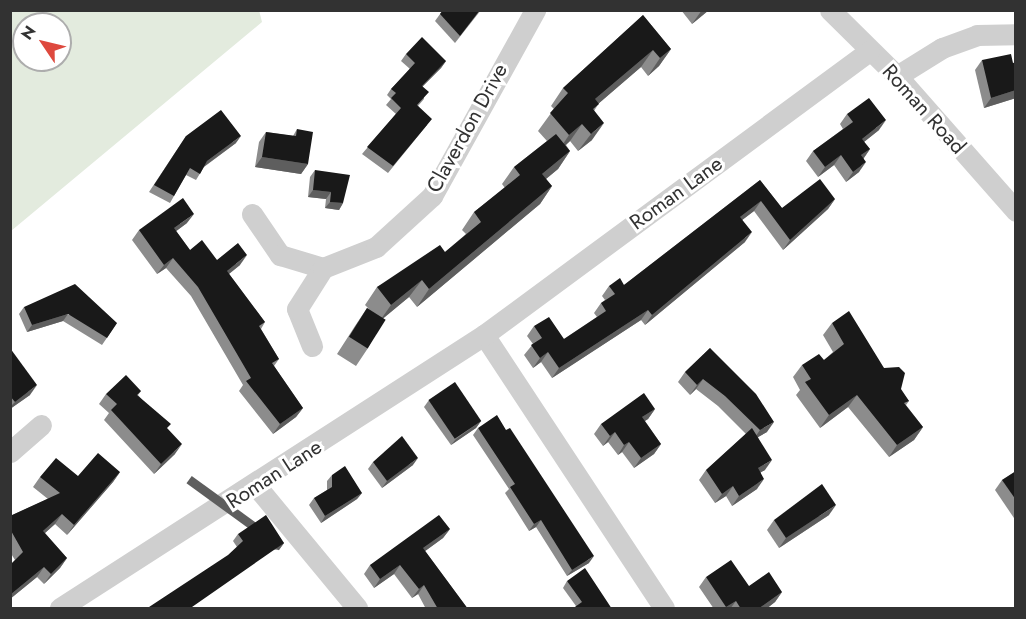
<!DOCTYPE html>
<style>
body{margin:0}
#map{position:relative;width:1026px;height:619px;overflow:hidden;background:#fff;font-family:Jost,sans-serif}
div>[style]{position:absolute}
.green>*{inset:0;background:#e3ebde}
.minor>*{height:21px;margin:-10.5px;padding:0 10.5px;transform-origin:10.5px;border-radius:10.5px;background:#cfcfcf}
.wall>*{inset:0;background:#8c8c8c}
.shaded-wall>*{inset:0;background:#5e5e5e;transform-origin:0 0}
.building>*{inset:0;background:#191919;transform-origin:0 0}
span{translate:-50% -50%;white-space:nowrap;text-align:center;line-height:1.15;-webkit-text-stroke:6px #fff;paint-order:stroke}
.street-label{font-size:21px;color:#323232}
.frame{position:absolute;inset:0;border:12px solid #323232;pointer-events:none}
.north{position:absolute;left:12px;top:12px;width:60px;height:60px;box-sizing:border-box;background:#fff;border:2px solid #adadad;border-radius:50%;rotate:305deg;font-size:16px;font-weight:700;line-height:24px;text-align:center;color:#323232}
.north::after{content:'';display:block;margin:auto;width:21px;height:27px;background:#de493e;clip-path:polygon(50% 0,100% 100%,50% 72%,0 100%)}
</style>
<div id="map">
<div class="green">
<i style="clip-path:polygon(evenodd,11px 10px,259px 10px,262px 22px,11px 231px,11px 10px,24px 24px,60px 24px,60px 60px,24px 60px,24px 24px)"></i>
</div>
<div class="minor">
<i style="left:830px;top:10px;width:94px;rotate:44.6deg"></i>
<i style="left:897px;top:76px;width:180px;rotate:48.6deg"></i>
<i style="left:897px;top:76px;width:53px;rotate:-31.9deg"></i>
<i style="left:942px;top:48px;width:37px;rotate:-20deg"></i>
<i style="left:977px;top:35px;width:39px;rotate:-1deg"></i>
<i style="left:252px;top:214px;width:50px;rotate:55.7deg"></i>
<i style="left:280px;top:255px;width:45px;rotate:16.8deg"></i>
<i style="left:484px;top:335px;width:327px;rotate:56.6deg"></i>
<i style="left:312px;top:346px;width:40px;rotate:-112deg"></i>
<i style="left:297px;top:309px;width:49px;rotate:-57.6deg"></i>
<i style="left:323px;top:268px;width:57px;rotate:-21.6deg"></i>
<i style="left:376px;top:247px;width:76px;rotate:-42.3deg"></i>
<i style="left:432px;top:196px;width:213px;rotate:-61deg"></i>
<i style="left:10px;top:452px;width:41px;rotate:-41.1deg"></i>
<i style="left:257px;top:487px;width:157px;rotate:50.4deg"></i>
<i style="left:60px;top:608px;width:504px;rotate:-32.78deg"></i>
<i style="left:484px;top:335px;width:478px;rotate:-36.4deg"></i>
</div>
<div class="wall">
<i style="clip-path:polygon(443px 10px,481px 10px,455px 43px,435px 21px)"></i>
<i style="clip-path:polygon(681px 10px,709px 10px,692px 24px)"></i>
<i style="clip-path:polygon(643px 15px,671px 49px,659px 66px,648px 76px,641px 67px,599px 103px,594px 111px,592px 140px,578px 151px,570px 141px,566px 145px,570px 151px,558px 169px,546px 179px,552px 186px,540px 204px,417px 307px,409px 297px,383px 318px,368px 348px,356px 366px,337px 354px,355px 326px,367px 308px,369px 309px,365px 305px,377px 287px,445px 252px,466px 234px,462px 230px,474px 212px,505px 188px,502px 184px,514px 167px,547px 141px,538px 131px,554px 109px,551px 106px,563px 88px)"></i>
<i style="clip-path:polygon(406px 54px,446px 61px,441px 68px,423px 86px,424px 99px,418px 106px,427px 125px,388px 173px,362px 154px,396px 114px,386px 105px,391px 99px,387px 95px,391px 89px,410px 69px,401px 61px)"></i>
<i style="clip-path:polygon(982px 60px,1013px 63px,1016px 98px,984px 108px,975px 70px)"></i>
<i style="clip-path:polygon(847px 114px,879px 130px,864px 142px,870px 149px,864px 158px,859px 172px,846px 182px,834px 165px,818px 177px,806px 161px,813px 151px,843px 129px,840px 124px)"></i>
<i style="clip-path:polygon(297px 129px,308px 164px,301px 174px,255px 167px,259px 142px,266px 132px,293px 136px)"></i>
<i style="clip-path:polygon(186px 136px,236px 143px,204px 167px,196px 180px,186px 175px,170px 203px,149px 192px)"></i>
<i style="clip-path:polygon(315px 170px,343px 203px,339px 210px,325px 208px,326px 199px,308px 197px,310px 177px)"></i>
<i style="clip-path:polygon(760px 180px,782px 208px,835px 199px,828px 209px,783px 250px,754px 211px,742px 220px,745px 242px,645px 325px,641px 320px,552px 378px,541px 362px,533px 368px,524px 355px,533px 344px,527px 336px,534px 326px,564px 339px,597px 317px,594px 313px,601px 303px,605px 300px,602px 296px,609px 286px,624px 285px)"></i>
<i style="clip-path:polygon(187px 223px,176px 231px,190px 250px,217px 260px,240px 265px,229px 274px,265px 322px,261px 329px,279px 359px,274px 366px,303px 408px,296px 417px,273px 434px,239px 391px,243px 385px,191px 296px,166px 268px,157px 274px,132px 240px,139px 230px)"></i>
<i style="clip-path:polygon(24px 307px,117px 323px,102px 345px,63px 321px,27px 332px,19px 314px)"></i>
<i style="clip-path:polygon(832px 323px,884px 368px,909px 401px,906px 405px,923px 427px,914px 440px,889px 457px,848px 407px,820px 428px,796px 395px,800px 390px,793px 377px,802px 365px,824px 360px,833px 352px,823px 335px)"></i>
<i style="clip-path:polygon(10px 348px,30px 395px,10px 409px)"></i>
<i style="clip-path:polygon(710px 348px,767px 432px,758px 437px,765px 470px,761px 472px,757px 489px,732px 506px,726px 496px,715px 503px,699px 480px,706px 470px,746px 434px,718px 406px,696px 389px,690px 395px,678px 382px,685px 372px)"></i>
<i style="clip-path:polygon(141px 391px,138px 395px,167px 429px,175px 454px,154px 474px,104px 420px,109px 413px,99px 404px,106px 394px)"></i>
<i style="clip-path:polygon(429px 400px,481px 421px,476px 428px,451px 445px,424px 407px)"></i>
<i style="clip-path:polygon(655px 409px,648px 419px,645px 421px,661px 444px,654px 454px,634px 468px,622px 452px,618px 455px,608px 442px,603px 446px,594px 434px,601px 424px)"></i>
<i style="clip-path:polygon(478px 428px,589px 563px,567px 576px,536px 527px,529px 531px,505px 493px,509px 489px,473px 435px)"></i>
<i style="clip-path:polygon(373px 462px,413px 465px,382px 488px,368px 469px)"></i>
<i style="clip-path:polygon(1016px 471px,1016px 521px,995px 490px,1002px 480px)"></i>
<i style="clip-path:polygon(120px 472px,113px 482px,67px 535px,55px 524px,45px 533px,67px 558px,60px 568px,44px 584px,37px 577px,10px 599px,10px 565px,15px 560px,10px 552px,10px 516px,48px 499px,33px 487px,40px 477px,78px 476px)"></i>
<i style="clip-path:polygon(332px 475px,362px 493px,357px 499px,321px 523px,309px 505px,314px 498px,327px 490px,327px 481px)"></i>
<i style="clip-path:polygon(829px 515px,779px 548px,767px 530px,774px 520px)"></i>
<i style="clip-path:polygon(450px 529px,443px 538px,425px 551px,468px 609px,426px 609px,418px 594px,412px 598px,394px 574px,374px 588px,364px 574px,370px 565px)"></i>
<i style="clip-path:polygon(238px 534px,284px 543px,279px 550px,237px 547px,233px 541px)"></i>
<i style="clip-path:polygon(706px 577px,749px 586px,782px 592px,775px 602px,766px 609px,714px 609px,699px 587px)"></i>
<i style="clip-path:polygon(567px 581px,612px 609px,576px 606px,563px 588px)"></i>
</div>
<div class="shaded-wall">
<i style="clip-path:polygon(702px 10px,709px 10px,692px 24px)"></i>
<i style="clip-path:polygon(671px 49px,659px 66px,648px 76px,660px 58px)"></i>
<i style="clip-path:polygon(653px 50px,641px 67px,583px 117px,595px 99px)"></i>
<i style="clip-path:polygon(446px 61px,441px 68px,417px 92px,422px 86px)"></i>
<i style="clip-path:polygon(1016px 90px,1016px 98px,984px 108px,991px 98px)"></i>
<i style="clip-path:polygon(886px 120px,879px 130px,855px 149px,862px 139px)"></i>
<i style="clip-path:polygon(604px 123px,592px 140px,578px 151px,591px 134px)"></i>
<i style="clip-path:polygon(582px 124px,570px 141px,557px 153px,569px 135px)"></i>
<i style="clip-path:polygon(241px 136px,236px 143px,202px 168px,207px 161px)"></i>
<i style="clip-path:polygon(870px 149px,863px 159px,861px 155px)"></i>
<i style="clip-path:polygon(570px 151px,558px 169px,530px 192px,542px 174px)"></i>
<i style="clip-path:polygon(841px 155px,834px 165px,818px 177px,825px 167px)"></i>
<i style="clip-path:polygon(262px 157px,308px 164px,301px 174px,255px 167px)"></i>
<i style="clip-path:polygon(866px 162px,859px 172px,846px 182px,853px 172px)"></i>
<i style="clip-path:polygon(552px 186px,540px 204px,417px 307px,429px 289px)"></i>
<i style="clip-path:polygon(313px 190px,331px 192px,326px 199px,308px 197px)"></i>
<i style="clip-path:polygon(835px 199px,828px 209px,783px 250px,790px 240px)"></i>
<i style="clip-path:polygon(761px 201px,754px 211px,733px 227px,740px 217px)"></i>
<i style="clip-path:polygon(330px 202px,343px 203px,339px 210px,325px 208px)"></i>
<i style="clip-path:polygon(194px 214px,187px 223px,167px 238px,174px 228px)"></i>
<i style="clip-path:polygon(752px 232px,745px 242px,645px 325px,652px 315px)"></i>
<i style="clip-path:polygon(247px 255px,240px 265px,220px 281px,227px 271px)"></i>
<i style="clip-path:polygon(173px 258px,166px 268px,157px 274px,164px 265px)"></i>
<i style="clip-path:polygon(422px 280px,409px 297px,379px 322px,391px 305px)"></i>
<i style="clip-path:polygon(648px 310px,641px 320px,552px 378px,559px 368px)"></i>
<i style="clip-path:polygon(68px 314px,63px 321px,27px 332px,32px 325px)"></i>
<i style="clip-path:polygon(548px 352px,541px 362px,533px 368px,540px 358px)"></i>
<i style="clip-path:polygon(703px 379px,696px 389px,690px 395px,697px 385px)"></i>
<i style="clip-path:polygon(37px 385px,30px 395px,10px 409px,10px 407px,15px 402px)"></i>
<i style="clip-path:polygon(857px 395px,848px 407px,820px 428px,829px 415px)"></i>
<i style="clip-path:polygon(303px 408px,296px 417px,273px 434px,280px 424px)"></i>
<i style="clip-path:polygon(655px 409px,648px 419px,635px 427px,642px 417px)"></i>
<i style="clip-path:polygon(481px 421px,476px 428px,451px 445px,456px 439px)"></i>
<i style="clip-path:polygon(774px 422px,767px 432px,753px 440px,760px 430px)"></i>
<i style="clip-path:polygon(923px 427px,914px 440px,889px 457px,897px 445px)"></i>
<i style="clip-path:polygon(615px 432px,608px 442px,603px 446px,610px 436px)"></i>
<i style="clip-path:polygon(629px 442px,622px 452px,618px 455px,624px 445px)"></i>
<i style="clip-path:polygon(182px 444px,175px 454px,154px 474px,161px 464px)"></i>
<i style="clip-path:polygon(661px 444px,654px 454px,634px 468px,641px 458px)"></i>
<i style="clip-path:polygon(418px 458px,413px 465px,382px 488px,387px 481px)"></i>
<i style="clip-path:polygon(772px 460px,765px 470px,751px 478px,758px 468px)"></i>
<i style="clip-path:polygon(120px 472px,113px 482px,67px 535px,74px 525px)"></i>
<i style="clip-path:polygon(764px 479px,757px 489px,732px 506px,739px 496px)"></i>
<i style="clip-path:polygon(733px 486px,726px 496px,715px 503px,722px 494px)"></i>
<i style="clip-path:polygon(362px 493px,357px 499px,321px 523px,325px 516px)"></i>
<i style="clip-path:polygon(836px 505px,829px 515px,779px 548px,786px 538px)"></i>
<i style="clip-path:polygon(62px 514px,55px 524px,36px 541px,43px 531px)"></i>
<i style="clip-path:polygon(541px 520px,536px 527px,529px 531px,534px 524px)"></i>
<i style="clip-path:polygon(450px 529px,443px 538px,417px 557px,423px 548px)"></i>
<i style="left:284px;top:543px;width:9px;height:114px;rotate:126deg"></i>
<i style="clip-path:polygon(594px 556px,589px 563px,567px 576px,572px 570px)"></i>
<i style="clip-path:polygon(67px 558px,60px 568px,44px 584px,51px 574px)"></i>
<i style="clip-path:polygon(400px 565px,394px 574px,374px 588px,380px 579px)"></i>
<i style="clip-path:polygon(44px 567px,37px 577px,10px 599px,10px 595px)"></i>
<i style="clip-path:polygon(424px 585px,418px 594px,412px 598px,419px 589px)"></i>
<i style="clip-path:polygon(782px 592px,775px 602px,766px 609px,758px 609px)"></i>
<i style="clip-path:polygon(736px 601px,730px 609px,725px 609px,726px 607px)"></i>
</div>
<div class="building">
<i style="clip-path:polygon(443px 10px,480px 10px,460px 36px,440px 14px)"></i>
<i style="clip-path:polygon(643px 15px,671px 49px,660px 58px,653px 50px,595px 99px,599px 104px,593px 109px,604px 123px,591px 134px,582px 124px,569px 135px,550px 113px,568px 93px,563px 88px)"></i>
<i style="clip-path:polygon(422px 37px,446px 61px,422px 86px,429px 92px,417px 105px,432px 119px,393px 166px,367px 147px,401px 108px,391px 98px,396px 93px,391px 89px,415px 63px,406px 54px)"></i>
<i style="clip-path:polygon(1011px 54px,1013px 63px,1016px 62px,1016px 90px,991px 98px,982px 60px)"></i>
<i style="clip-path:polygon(869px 98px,886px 120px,862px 139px,870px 149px,861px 155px,866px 162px,853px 172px,841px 155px,825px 167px,813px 151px,853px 122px,847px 114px)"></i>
<i style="clip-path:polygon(221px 110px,241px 136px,207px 161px,200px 174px,190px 168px,174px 196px,154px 185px,186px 136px)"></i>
<i style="clip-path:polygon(297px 129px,313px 132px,308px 164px,262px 157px,266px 132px,296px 136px)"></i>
<i style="clip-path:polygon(556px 134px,570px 151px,542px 174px,552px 186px,429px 289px,422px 280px,391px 305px,377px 287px,440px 245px,445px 252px,481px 222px,474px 212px,520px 175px,514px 167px)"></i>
<i style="clip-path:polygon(315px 170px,350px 175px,343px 203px,330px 202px,331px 192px,313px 190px)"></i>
<i style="clip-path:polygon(820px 179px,835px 199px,790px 240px,761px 201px,740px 217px,752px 232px,652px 315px,648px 310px,559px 368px,548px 352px,540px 358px,531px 345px,542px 338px,534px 326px,549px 317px,564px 339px,606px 311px,601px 303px,615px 294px,609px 286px,620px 278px,624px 285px,760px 180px,782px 208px)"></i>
<i style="clip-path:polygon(183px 198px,194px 214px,174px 228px,190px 250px,202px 240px,217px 260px,238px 243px,247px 255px,227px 271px,265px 322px,259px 326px,279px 359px,272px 363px,303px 408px,280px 424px,246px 381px,251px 378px,198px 287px,173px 258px,164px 265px,139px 230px)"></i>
<i style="clip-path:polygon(75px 284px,117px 323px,107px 338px,68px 314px,32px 325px,24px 307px)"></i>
<i style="left:367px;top:308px;width:22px;height:34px;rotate:32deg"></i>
<i style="clip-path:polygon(849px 311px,884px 368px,899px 367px,905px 373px,901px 389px,909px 401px,904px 403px,923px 427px,897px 445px,857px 395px,829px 415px,805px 382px,811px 379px,802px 365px,819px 354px,824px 360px,844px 344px,832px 323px)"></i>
<i style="clip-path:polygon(10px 348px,37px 385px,15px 402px,10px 396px)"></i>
<i style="clip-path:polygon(710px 348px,756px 394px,774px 422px,760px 430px,725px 396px,703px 379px,697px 385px,685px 372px)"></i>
<i style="clip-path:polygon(126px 375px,141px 391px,137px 395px,171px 424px,167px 428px,182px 444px,161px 464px,111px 410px,117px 404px,106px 394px)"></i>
<i style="left:455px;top:382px;width:47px;height:32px;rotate:56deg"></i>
<i style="clip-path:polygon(644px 393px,655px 409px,642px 417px,661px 444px,641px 458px,629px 442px,624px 445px,615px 432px,610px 436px,601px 424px)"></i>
<i style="clip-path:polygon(497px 415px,506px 430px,510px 428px,594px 556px,572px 570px,541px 520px,534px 524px,510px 487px,515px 484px,478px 428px)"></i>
<i style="clip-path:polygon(752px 428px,772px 460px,758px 468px,764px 479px,739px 496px,733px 486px,722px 494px,706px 470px)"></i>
<i style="clip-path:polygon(402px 436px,418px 458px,387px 481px,373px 462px)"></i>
<i style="clip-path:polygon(98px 453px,120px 472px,74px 525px,62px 514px,43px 531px,67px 558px,51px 574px,44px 567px,10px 595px,10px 565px,23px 552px,10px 529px,10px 516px,60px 493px,40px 477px,56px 458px,78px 476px)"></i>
<i style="clip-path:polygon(345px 466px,362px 493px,325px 516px,314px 498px,332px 487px,332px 475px)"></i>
<i style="clip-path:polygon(1016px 471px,1016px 500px,1002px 480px)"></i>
<i style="clip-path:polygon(822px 484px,836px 505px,786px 538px,774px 520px)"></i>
<i style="clip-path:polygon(266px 515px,284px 543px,192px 607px,193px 609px,146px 609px,228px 555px,243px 541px,238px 534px)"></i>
<i style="clip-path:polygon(439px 515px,450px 529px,423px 548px,468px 609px,438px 609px,424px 585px,419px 589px,400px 565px,380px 579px,370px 565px)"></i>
<i style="clip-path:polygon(731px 560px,749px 586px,769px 572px,782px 592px,758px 609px,741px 609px,736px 601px,726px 607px,706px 577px)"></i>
<i style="clip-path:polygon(585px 568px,612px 609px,572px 609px,582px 602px,567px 581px)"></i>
</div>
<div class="street-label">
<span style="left:924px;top:109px;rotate:48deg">Roman Road</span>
<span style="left:467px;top:128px;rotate:-61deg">Claverdon Drive</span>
<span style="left:676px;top:193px;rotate:-36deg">Roman Lane</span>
<span style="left:274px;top:474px;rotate:-33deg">Roman Lane</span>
</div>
<div class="frame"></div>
<div class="north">N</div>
</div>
